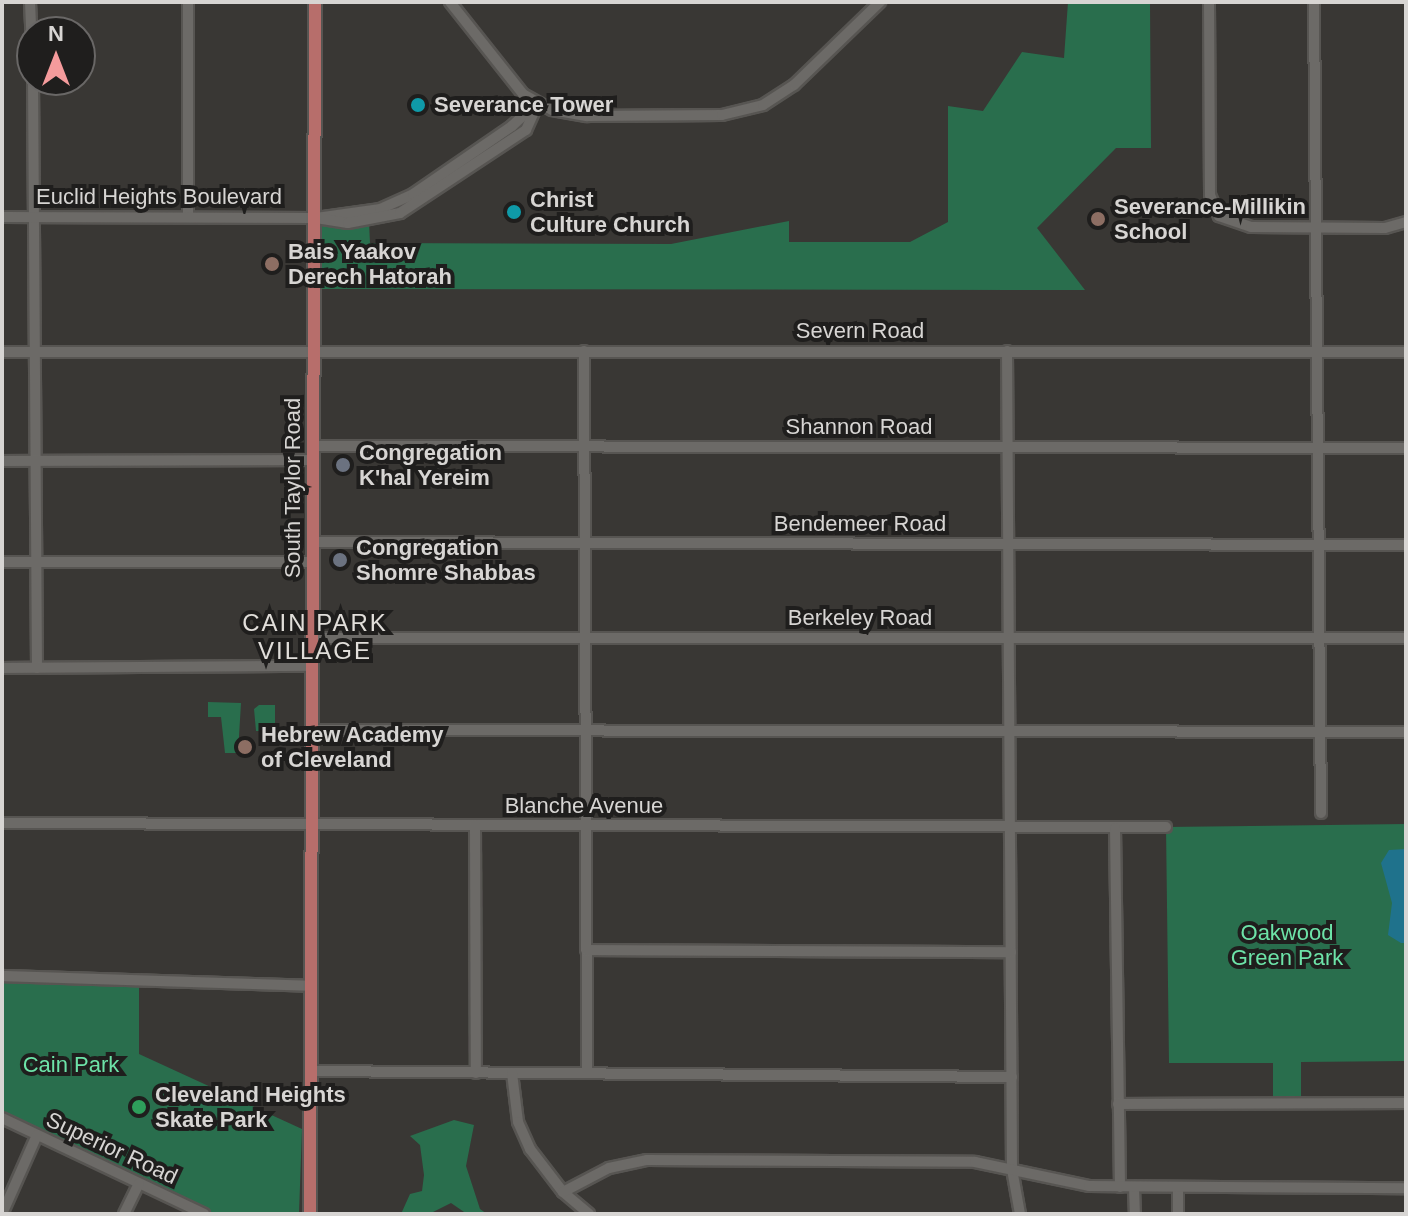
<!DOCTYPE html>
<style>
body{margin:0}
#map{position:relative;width:1408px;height:1216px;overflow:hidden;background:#393734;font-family:Arial,sans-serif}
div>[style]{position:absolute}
.green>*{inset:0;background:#296e4d}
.water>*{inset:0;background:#1f728c}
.roads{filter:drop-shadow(2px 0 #575552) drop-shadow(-2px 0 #575552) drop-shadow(0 2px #575552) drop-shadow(0 -2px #575552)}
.minor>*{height:10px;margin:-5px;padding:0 5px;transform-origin:5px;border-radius:5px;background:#6c6a67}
.major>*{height:12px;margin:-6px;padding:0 6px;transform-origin:6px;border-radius:6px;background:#b76e6b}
.dots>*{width:22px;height:22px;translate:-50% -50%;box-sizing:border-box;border:4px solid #1f1e1d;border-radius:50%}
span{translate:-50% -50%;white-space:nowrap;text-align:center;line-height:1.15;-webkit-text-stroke:8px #1f1e1d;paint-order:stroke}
.poi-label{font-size:22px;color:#d7d5d3;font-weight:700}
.left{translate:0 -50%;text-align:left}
.street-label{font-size:22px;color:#d7d5d3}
.park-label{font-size:22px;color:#6de3a8}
.neighbourhood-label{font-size:24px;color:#e1deda;letter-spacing:2px}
.frame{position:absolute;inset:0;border:4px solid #d7d5d3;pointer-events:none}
.north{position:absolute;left:16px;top:16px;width:80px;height:80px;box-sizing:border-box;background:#1f1e1d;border:2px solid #696766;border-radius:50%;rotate:0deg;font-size:22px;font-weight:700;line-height:32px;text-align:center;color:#d7d5d3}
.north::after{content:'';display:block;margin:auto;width:28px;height:36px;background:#f59b9c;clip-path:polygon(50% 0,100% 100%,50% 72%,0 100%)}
</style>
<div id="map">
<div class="green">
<i style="clip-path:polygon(1068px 2px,1150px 2px,1151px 148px,1116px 148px,1037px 228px,1085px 290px,319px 289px,316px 218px,369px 222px,370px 243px,671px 244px,789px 221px,789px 242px,910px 242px,948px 222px,948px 106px,983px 111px,1022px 52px,1064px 58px)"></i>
<i style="clip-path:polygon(208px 702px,241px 703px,238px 753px,225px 753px,221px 717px,208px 717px)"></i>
<i style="clip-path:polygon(259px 705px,275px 705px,275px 724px,266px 724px,266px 731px,256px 731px,254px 709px)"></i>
<i style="clip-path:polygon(1406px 824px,1406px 1061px,1301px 1062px,1301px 1099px,1273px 1099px,1273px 1063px,1169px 1063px,1166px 827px)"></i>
<i style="clip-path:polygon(2px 980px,139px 980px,139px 1054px,302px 1129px,299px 1214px,212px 1214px,2px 1112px)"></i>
<i style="clip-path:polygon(454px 1120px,474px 1125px,466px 1166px,480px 1209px,487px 1214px,467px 1214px,451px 1203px,429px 1214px,401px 1214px,410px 1194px,422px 1191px,424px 1175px,420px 1145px,410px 1136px)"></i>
</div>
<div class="water">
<i style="clip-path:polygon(1406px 849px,1406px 943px,1401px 943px,1388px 935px,1392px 903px,1381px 863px,1389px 850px)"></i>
</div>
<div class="roads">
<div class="minor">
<i style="left:30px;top:2px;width:45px;rotate:87.5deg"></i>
<i style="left:188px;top:2px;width:215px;rotate:90deg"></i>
<i style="left:450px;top:2px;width:117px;rotate:51.6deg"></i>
<i style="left:523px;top:94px;width:33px;rotate:29deg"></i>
<i style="left:552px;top:110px;width:36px;rotate:10deg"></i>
<i style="left:587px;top:116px;width:135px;rotate:-0.4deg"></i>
<i style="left:722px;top:115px;width:42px;rotate:-13.7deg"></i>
<i style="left:763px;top:105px;width:37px;rotate:-33deg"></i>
<i style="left:794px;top:85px;width:120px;rotate:-44deg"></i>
<i style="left:1209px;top:2px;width:193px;rotate:89.7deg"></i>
<i style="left:1210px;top:195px;width:23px;rotate:67deg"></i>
<i style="left:1219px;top:216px;width:34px;rotate:19deg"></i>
<i style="left:1251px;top:227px;width:134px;rotate:0.4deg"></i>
<i style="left:1385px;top:228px;width:22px;rotate:-16deg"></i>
<i style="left:1314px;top:2px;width:811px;rotate:89.51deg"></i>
<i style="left:33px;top:80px;width:588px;rotate:89.61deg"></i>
<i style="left:2px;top:217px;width:314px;rotate:0.2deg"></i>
<i style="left:316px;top:218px;width:65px;rotate:-8deg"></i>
<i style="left:380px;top:209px;width:36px;rotate:-24deg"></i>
<i style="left:413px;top:194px;width:120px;rotate:-34.5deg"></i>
<i style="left:512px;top:126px;width:34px;rotate:-43deg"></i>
<i style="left:316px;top:218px;width:32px;rotate:9deg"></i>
<i style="left:348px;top:223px;width:53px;rotate:-10.9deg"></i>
<i style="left:400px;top:213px;width:151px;rotate:-33.4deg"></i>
<i style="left:526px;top:130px;width:27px;rotate:-66deg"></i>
<i style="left:584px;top:351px;width:722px;rotate:89.76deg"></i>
<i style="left:1007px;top:351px;width:818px;rotate:89.65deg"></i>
<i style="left:1012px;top:1169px;width:46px;rotate:79.9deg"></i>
<i style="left:2px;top:352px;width:1404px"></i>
<i style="left:313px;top:446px;width:1093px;rotate:0.1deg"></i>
<i style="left:2px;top:461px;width:311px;rotate:-0.2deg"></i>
<i style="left:313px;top:542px;width:1093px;rotate:0.16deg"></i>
<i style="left:2px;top:562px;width:311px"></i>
<i style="left:313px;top:638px;width:1093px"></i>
<i style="left:2px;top:668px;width:311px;rotate:-0.4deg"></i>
<i style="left:313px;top:730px;width:1093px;rotate:0.1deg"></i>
<i style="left:2px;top:823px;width:1164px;rotate:0.2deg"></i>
<i style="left:475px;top:825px;width:248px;rotate:89.8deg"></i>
<i style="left:1115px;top:828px;width:359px;rotate:89.2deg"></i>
<i style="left:586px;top:950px;width:425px;rotate:0.3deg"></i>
<i style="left:2px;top:976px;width:310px;rotate:1.8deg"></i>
<i style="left:312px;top:1071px;width:700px;rotate:0.49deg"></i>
<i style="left:512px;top:1073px;width:49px;rotate:83deg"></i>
<i style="left:518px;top:1122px;width:30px;rotate:66deg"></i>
<i style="left:530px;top:1149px;width:54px;rotate:52.5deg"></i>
<i style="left:563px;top:1192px;width:34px;rotate:40deg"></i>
<i style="left:1118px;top:1104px;width:288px;rotate:-0.2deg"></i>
<i style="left:2px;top:1118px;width:224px;rotate:25.4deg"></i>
<i style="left:1134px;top:1188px;width:26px;rotate:88deg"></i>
<i style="left:1178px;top:1188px;width:26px;rotate:90deg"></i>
<i style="left:563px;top:1192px;width:52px;rotate:-27.6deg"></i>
<i style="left:609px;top:1168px;width:39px;rotate:-12deg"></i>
<i style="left:647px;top:1160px;width:328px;rotate:0.3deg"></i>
<i style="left:975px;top:1162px;width:116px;rotate:11.9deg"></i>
<i style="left:1089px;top:1186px;width:317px;rotate:0.4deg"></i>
<i style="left:2px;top:1214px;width:86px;rotate:-66.1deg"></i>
<i style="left:124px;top:1214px;width:34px;rotate:-64deg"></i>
</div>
<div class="major">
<i style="left:310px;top:1214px;width:1212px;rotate:-89.76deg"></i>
</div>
</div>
<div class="dots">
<i style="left:418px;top:105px;background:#0f9aa8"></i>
<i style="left:514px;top:212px;background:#0f9aa8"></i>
<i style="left:1098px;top:219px;background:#8d6e63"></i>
<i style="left:272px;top:264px;background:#8d6e63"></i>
<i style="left:343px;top:465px;background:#6b7280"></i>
<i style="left:340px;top:560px;background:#6b7280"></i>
<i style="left:245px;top:747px;background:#8d6e63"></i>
<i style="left:139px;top:1107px;background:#2e9e5b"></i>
</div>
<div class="poi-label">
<span class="left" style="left:434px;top:105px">Severance Tower</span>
<span class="left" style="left:530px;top:212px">Christ<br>Culture Church</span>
<span class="left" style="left:1114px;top:219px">Severance-Millikin<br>School</span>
<span class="left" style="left:288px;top:264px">Bais Yaakov<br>Derech Hatorah</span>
<span class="left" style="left:359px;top:465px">Congregation<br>K'hal Yereim</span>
<span class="left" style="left:356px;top:560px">Congregation<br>Shomre Shabbas</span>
<span class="left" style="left:261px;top:747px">Hebrew Academy<br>of Cleveland</span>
<span class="left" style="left:155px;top:1107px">Cleveland Heights<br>Skate Park</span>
</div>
<div class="street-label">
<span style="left:159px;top:197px">Euclid Heights Boulevard</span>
<span style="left:860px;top:331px">Severn Road</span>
<span style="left:859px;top:427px">Shannon Road</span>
<span style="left:293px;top:488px;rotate:-90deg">South Taylor Road</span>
<span style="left:860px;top:524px">Bendemeer Road</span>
<span style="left:860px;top:618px">Berkeley Road</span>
<span style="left:584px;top:806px">Blanche Avenue</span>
<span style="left:112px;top:1148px;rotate:25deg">Superior Road</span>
</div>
<div class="park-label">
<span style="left:1287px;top:945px">Oakwood<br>Green Park</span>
<span style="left:71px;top:1065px">Cain Park</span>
</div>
<div class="neighbourhood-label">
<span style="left:315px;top:637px">CAIN PARK<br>VILLAGE</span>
</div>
<div class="frame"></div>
<div class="north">N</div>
</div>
